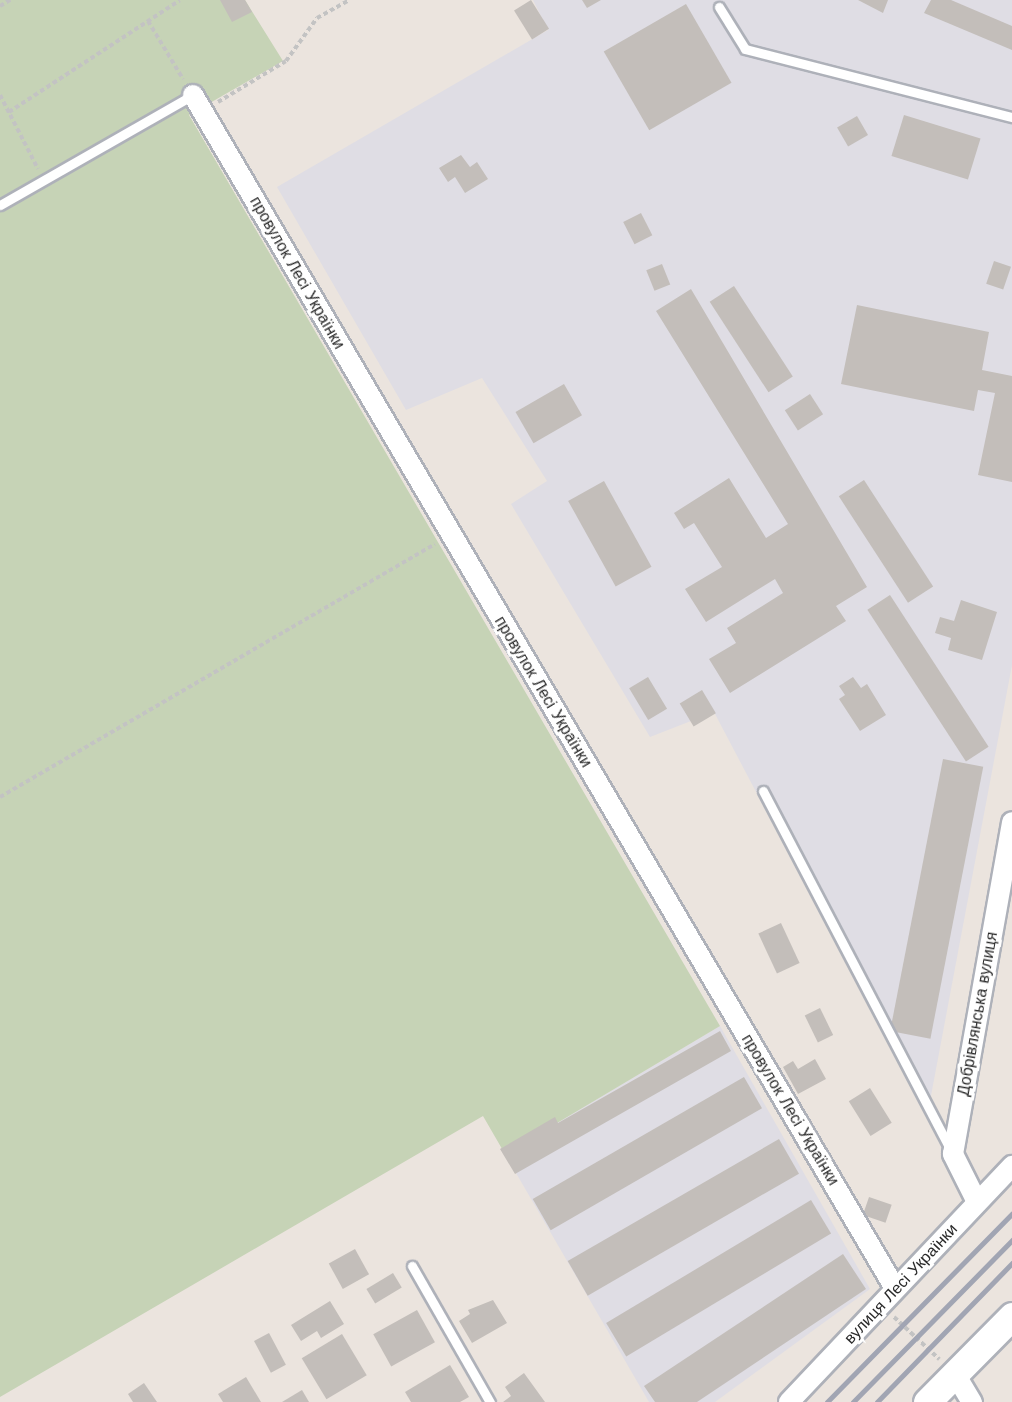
<!DOCTYPE html>
<meta charset="utf-8">
<style>
body{margin:0}
#map{position:relative;width:1012px;height:1402px;overflow:hidden;background:#ebe4de;font-family:"Work Sans",sans-serif}
div>[style]{position:absolute}
.industrial>*{inset:0;background:#dfdde4}
.cemetery>*{inset:0;background:#c6d3b6}
.building>*{inset:0;background:#c3beba;transform-origin:0 0}
.path>*{height:4px;margin-top:-2px;transform-origin:0;background:repeating-linear-gradient(90deg,#c3c3c3 0 4.5px,transparent 0 7.5px)}
.roads{filter:drop-shadow(2px 0 #aeb1b9) drop-shadow(-2px 0 #aeb1b9) drop-shadow(0 2px #aeb1b9) drop-shadow(0 -2px #aeb1b9)}
.lane>*{height:9px;margin:-4.5px;padding:0 4.5px;transform-origin:4.5px;border-radius:4.5px;background:#fff}
.street>*{height:20px;margin:-10px;padding:0 10px;transform-origin:10px;border-radius:10px;background:#fff}
.secondary>*{height:27px;margin:-13.5px;padding:0 13.5px;transform-origin:13.5px;border-radius:13.5px;background:#fff}
.rail>*{height:4.5px;margin:-2.25px;padding:0 2.25px;transform-origin:2.25px;border-radius:2.25px;background:#a1a5b3}
span{translate:-50% -50%;white-space:nowrap;text-align:center;line-height:1.15;-webkit-text-stroke:6px #fff;paint-order:stroke}
.street-label{font-size:16px;color:#2a2a2a}
</style>
<div id="map">
<div class="industrial">
<i style="clip-path:polygon(533px 0,1012px 0,1012px 665px,927px 1117px,714px 712px,650px 737px,511px 504px,547px 481px,482px 378px,406px 410px,277px 187px,548px 30px)"></i>
<i style="clip-path:polygon(720px 1026px,870px 1289px,715px 1402px,649px 1402px,505px 1154px)"></i>
</div>
<div class="cemetery">
<i style="clip-path:polygon(0 0,245px 0,283px 61px,189px 115px,720px 1026px,505px 1154px,483px 1116px,0 1397px)"></i>
</div>
<div class="building">
<i style="clip-path:polygon(220px 0,245px 0,252px 12px,232px 22px)"></i>
<i style="left:531px;top:0;width:34px;height:20px;rotate:58deg"></i>
<i style="clip-path:polygon(582px 0,601px 0,587px 8px)"></i>
<i style="clip-path:polygon(858px 0,888px 0,883px 13px)"></i>
<i style="clip-path:polygon(931px 0,951px 0,1012px 26px,1012px 50px,924px 13px)"></i>
<i style="left:686px;top:4px;width:91px;height:95px;rotate:60deg"></i>
<i style="left:904px;top:115px;width:80px;height:43px;rotate:17deg"></i>
<i style="left:857px;top:116px;width:22px;height:23px;rotate:60deg"></i>
<i style="clip-path:polygon(461px 155px,470px 167px,477px 162px,488px 179px,465px 193px,455px 177px,448px 182px,439px 168px)"></i>
<i style="left:641px;top:213px;width:25px;height:20px;rotate:63deg"></i>
<i style="left:994px;top:261px;width:18px;height:24px;rotate:19deg"></i>
<i style="left:662px;top:264px;width:22px;height:17px;rotate:68deg"></i>
<i style="left:734px;top:286px;width:108px;height:29px;rotate:57deg"></i>
<i style="clip-path:polygon(691px 289px,867px 587px,836px 606px,846px 621px,730px 693px,709px 659px,736px 643px,727px 628px,783px 593px,775px 579px,706px 622px,685px 589px,722px 567px,694px 523px,684px 529px,674px 513px,729px 478px,766px 538px,788px 524px,656px 311px)"></i>
<i style="clip-path:polygon(857px 305px,989px 332px,982px 370px,1012px 376px,1012px 482px,978px 475px,995px 393px,978px 390px,974px 411px,841px 384px)"></i>
<i style="left:564px;top:384px;width:36px;height:56px;rotate:60deg"></i>
<i style="left:810px;top:394px;width:24px;height:30px;rotate:57deg"></i>
<i style="left:864px;top:480px;width:127px;height:30px;rotate:57deg"></i>
<i style="left:604px;top:481px;width:98px;height:41px;rotate:61deg"></i>
<i style="left:890px;top:595px;width:181px;height:27px;rotate:57deg"></i>
<i style="clip-path:polygon(961px 600px,997px 612px,982px 660px,948px 650px,951px 638px,935px 633px,940px 617px,954px 621px)"></i>
<i style="left:648px;top:677px;width:37px;height:22px;rotate:59deg"></i>
<i style="clip-path:polygon(853px 677px,861px 688px,867px 684px,886px 715px,860px 731px,839px 699px,845px 695px,839px 686px)"></i>
<i style="left:702px;top:690px;width:27px;height:26px;rotate:59deg"></i>
<i style="left:943px;top:759px;width:41px;height:277px;rotate:11deg"></i>
<i style="left:781px;top:923px;width:44px;height:25px;rotate:65deg"></i>
<i style="left:820px;top:1008px;width:30px;height:17px;rotate:64deg"></i>
<i style="clip-path:polygon(720px 1031px,731px 1051px,515px 1174px,500px 1149px,555px 1117px,558px 1123px)"></i>
<i style="clip-path:polygon(815px 1059px,826px 1079px,798px 1094px,783px 1067px,793px 1061px,798px 1069px)"></i>
<i style="left:744px;top:1077px;width:36px;height:244px;rotate:60deg"></i>
<i style="left:870px;top:1088px;width:41px;height:25px;rotate:58deg"></i>
<i style="left:779px;top:1139px;width:40px;height:244px;rotate:60deg"></i>
<i style="left:869px;top:1197px;width:24px;height:19px;rotate:19deg"></i>
<i style="left:811px;top:1200px;width:39px;height:239px;rotate:59deg"></i>
<i style="left:355px;top:1249px;width:29px;height:30px;rotate:61deg"></i>
<i style="clip-path:polygon(843px 1254px,866px 1289px,697px 1402px,655px 1402px,644px 1386px)"></i>
<i style="left:393px;top:1273px;width:17px;height:31px;rotate:59deg"></i>
<i style="clip-path:polygon(493px 1300px,507px 1323px,472px 1343px,459px 1321px,470px 1314px,468px 1310px)"></i>
<i style="clip-path:polygon(330px 1301px,344px 1324px,321px 1338px,317px 1331px,301px 1341px,291px 1325px)"></i>
<i style="left:417px;top:1310px;width:37px;height:50px;rotate:61deg"></i>
<i style="left:269px;top:1333px;width:36px;height:17px;rotate:62deg"></i>
<i style="left:342px;top:1334px;width:48px;height:47px;rotate:59deg"></i>
<i style="clip-path:polygon(450px 1365px,469px 1397px,460px 1402px,411px 1402px,405px 1392px)"></i>
<i style="clip-path:polygon(524px 1373px,545px 1402px,503px 1402px,511px 1396px,505px 1387px)"></i>
<i style="clip-path:polygon(246px 1377px,261px 1402px,223px 1402px,218px 1394px)"></i>
<i style="clip-path:polygon(144px 1383px,157px 1402px,133px 1402px,128px 1394px)"></i>
<i style="clip-path:polygon(302px 1390px,309px 1402px,282px 1402px)"></i>
</div>
<div class="path">
<i style="left:0;top:6px;width:12px;rotate:-31deg"></i>
<i style="left:148px;top:21px;width:68px;rotate:58.9deg"></i>
<i style="left:0;top:95px;width:83px;rotate:62.8deg"></i>
<i style="left:218px;top:102px;width:79px;rotate:-31.1deg"></i>
<i style="left:286px;top:61px;width:53px;rotate:-54.2deg"></i>
<i style="left:317px;top:18px;width:37px;rotate:-29deg"></i>
<i style="left:9px;top:112px;width:204px;rotate:-33.2deg"></i>
<i style="left:0;top:797px;width:503px;rotate:-30.18deg"></i>
<i style="left:894px;top:1317px;width:62px;rotate:43deg"></i>
</div>
<div class="roads">
<div class="lane">
<i style="left:719px;top:7px;width:49px;rotate:58.2deg"></i>
<i style="left:745px;top:49px;width:276px;rotate:14.3deg"></i>
<i style="left:0;top:205px;width:222px;rotate:-29.7deg"></i>
<i style="left:763px;top:791px;width:405px;rotate:62.4deg"></i>
<i style="left:412px;top:1266px;width:157px;rotate:60.2deg"></i>
</div>
<div class="street">
<i style="left:193px;top:95px;width:1384px;rotate:59.53deg"></i>
<i style="left:977px;top:1202px;width:54px;rotate:-116.6deg"></i>
<i style="left:953px;top:1154px;width:337px;rotate:-79.9deg"></i>
<i style="left:955px;top:1374px;width:33px;rotate:59deg"></i>
<i style="left:789px;top:1402px;width:325px;rotate:-46.6deg"></i>
</div>
<div class="secondary">
<i style="left:927px;top:1402px;width:121px;rotate:-45.3deg"></i>
</div>
</div>
<div class="rail">
<i style="left:827px;top:1402px;width:264px;rotate:-45.5deg"></i>
<i style="left:853px;top:1402px;width:227px;rotate:-45.5deg"></i>
<i style="left:877px;top:1402px;width:194px;rotate:-45.8deg"></i>
</div>
<div class="street-label">
<span style="left:297px;top:273px;rotate:60deg">провулок Лесі Українки</span>
<span style="left:543px;top:692px;rotate:59deg">провулок Лесі Українки</span>
<span style="left:978px;top:1014px;rotate:-80deg">Добрівлянська вулиця</span>
<span style="left:790px;top:1110px;rotate:59deg">провулок Лесі Українки</span>
<span style="left:901px;top:1284px;rotate:-47deg">вулиця Лесі Українки</span>
</div>
</div>
